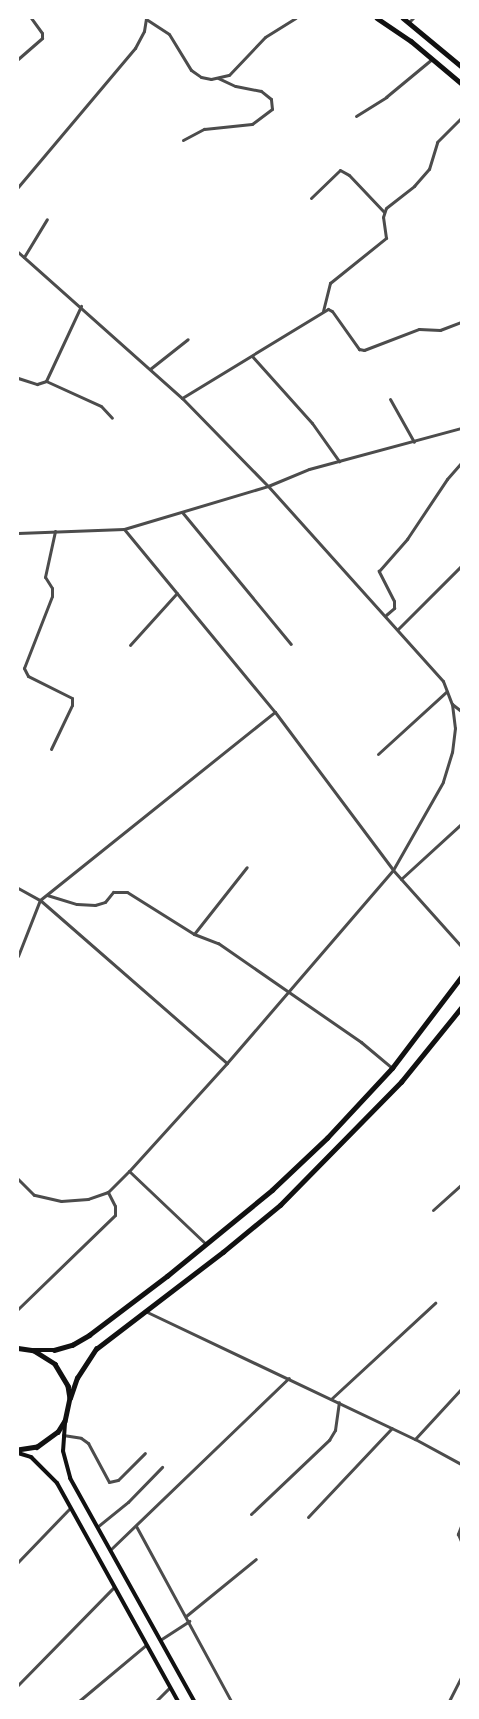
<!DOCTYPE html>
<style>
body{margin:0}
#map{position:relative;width:479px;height:1719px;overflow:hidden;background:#fff;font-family:"DM Sans",sans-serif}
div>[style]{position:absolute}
.minor>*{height:3px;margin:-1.5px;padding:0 1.5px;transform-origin:1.5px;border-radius:1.5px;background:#4c4c4c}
.secondary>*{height:4px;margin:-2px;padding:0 2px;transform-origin:2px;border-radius:2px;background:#111}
.primary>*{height:4.5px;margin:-2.25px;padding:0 2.25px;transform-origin:2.25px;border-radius:2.25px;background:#111}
span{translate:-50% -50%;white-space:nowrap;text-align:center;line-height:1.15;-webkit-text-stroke:4px #fff;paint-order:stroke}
.frame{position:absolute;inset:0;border:19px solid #fff;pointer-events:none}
</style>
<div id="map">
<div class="minor">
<i style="left:146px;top:19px;width:27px;rotate:33deg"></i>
<i style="left:169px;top:34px;width:42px;rotate:58.6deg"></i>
<i style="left:191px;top:70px;width:12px;rotate:35deg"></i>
<i style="left:201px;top:77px;width:10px;rotate:11deg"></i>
<i style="left:211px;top:79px;width:18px;rotate:-13deg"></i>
<i style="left:229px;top:75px;width:52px;rotate:-46.5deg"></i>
<i style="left:265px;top:37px;width:36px;rotate:-32deg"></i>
<i style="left:409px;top:22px;width:6px;rotate:-45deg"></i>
<i style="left:18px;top:59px;width:32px;rotate:-41deg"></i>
<i style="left:42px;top:38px;width:5px;rotate:-90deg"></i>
<i style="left:42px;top:33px;width:19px;rotate:-126deg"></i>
<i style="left:356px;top:116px;width:36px;rotate:-32deg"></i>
<i style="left:386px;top:97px;width:60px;rotate:-39.6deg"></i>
<i style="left:183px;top:140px;width:24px;rotate:-28deg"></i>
<i style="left:204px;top:129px;width:48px;rotate:-5.9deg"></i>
<i style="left:252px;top:124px;width:25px;rotate:-37deg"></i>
<i style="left:272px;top:109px;width:10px;rotate:-96deg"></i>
<i style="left:271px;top:99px;width:13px;rotate:-141deg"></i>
<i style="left:261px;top:91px;width:26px;rotate:-169deg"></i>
<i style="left:235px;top:86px;width:19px;rotate:-155deg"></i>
<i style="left:18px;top:187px;width:182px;rotate:-49.9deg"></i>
<i style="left:135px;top:48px;width:19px;rotate:-62deg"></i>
<i style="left:144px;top:31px;width:13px;rotate:-81deg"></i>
<i style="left:311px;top:198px;width:40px;rotate:-44deg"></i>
<i style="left:340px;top:170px;width:10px;rotate:29deg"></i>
<i style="left:349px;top:175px;width:51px;rotate:46.6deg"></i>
<i style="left:18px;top:252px;width:220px;rotate:41.7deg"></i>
<i style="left:182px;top:398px;width:123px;rotate:45.7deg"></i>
<i style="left:268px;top:486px;width:262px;rotate:48.1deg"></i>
<i style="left:443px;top:681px;width:25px;rotate:69deg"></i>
<i style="left:452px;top:704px;width:24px;rotate:83deg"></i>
<i style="left:455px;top:728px;width:24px;rotate:97deg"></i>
<i style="left:452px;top:752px;width:31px;rotate:107deg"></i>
<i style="left:443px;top:782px;width:101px;rotate:119.6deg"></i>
<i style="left:393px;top:870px;width:255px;rotate:130.7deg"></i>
<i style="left:227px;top:1063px;width:146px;rotate:132.2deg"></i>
<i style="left:129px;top:1171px;width:30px;rotate:135deg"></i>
<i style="left:108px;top:1192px;width:21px;rotate:161deg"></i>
<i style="left:88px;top:1199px;width:27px;rotate:176deg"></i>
<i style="left:61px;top:1201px;width:28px;rotate:-167deg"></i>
<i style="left:34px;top:1195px;width:23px;rotate:-135deg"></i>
<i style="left:24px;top:257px;width:44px;rotate:-58.8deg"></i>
<i style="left:323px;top:311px;width:29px;rotate:-76deg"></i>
<i style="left:330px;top:283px;width:72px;rotate:-38.8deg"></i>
<i style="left:386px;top:238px;width:21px;rotate:-98deg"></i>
<i style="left:383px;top:217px;width:9px;rotate:-72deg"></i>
<i style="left:386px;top:208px;width:36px;rotate:-38deg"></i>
<i style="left:414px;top:186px;width:23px;rotate:-49deg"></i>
<i style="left:429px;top:169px;width:28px;rotate:-73deg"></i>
<i style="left:437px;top:142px;width:34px;rotate:-45deg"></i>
<i style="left:252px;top:356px;width:90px;rotate:48.2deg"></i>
<i style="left:312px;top:423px;width:47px;rotate:54.6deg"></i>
<i style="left:150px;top:369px;width:48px;rotate:-38.3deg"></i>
<i style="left:18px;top:378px;width:20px;rotate:18deg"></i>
<i style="left:37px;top:384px;width:9px;rotate:-18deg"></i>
<i style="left:46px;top:381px;width:83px;rotate:-65deg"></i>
<i style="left:46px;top:381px;width:60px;rotate:24.4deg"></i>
<i style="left:101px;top:406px;width:16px;rotate:47deg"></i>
<i style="left:182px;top:398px;width:171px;rotate:-31.4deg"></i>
<i style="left:328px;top:309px;width:4px;rotate:27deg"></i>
<i style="left:332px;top:311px;width:47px;rotate:54.6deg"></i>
<i style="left:359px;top:349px;width:5px;rotate:11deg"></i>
<i style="left:364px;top:350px;width:59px;rotate:-20.9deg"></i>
<i style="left:419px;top:329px;width:21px;rotate:3deg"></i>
<i style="left:440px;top:330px;width:22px;rotate:-21deg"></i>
<i style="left:390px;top:399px;width:49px;rotate:60.8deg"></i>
<i style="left:182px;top:512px;width:171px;rotate:50.5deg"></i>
<i style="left:124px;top:529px;width:150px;rotate:-16.6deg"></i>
<i style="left:268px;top:486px;width:44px;rotate:-22.5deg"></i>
<i style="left:309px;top:469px;width:157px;rotate:-15.1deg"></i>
<i style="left:18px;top:533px;width:106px;rotate:-2.2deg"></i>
<i style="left:124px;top:529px;width:237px;rotate:50.5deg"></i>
<i style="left:275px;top:712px;width:197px;rotate:53.2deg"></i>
<i style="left:393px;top:870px;width:102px;rotate:48.2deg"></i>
<i style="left:386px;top:615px;width:11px;rotate:-41deg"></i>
<i style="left:394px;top:608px;width:7px;rotate:-90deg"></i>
<i style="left:394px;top:601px;width:34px;rotate:-117deg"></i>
<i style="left:379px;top:571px;width:43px;rotate:-48.8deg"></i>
<i style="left:407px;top:539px;width:72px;rotate:-56.3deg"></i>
<i style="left:447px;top:479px;width:21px;rotate:-49deg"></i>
<i style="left:398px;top:629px;width:89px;rotate:-45deg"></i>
<i style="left:130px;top:645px;width:70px;rotate:-47.9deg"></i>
<i style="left:452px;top:704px;width:11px;rotate:38deg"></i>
<i style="left:51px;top:749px;width:49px;rotate:-64.5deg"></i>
<i style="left:72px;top:705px;width:7px;rotate:-90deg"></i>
<i style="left:72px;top:698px;width:49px;rotate:-153.4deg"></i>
<i style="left:28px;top:676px;width:9px;rotate:-117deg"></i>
<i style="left:24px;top:668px;width:77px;rotate:-68.7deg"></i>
<i style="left:52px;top:596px;width:8px;rotate:-90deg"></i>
<i style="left:52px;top:588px;width:13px;rotate:-122deg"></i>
<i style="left:45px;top:577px;width:47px;rotate:-77.7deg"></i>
<i style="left:378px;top:754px;width:93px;rotate:-42.4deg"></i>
<i style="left:401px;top:879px;width:81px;rotate:-42.5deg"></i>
<i style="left:18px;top:888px;width:25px;rotate:29deg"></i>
<i style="left:40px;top:900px;width:248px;rotate:41.1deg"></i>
<i style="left:47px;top:895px;width:31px;rotate:17deg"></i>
<i style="left:77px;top:904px;width:18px;rotate:3deg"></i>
<i style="left:95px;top:905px;width:10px;rotate:-17deg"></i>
<i style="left:105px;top:902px;width:13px;rotate:-51deg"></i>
<i style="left:113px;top:892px;width:14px"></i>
<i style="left:127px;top:892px;width:79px;rotate:32.1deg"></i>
<i style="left:194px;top:934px;width:26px;rotate:21deg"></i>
<i style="left:218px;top:943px;width:174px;rotate:34.7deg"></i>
<i style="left:361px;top:1042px;width:40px;rotate:40deg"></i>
<i style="left:194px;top:934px;width:85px;rotate:-51.7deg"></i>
<i style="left:18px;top:956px;width:60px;rotate:-68.6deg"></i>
<i style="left:40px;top:900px;width:301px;rotate:-38.7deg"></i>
<i style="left:129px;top:1171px;width:106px;rotate:43.5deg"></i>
<i style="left:433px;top:1210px;width:38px;rotate:-42deg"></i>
<i style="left:18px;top:1309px;width:135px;rotate:-44.1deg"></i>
<i style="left:115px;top:1215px;width:9px;rotate:-90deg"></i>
<i style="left:115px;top:1206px;width:16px;rotate:-117deg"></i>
<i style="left:145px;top:1311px;width:299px;rotate:25.4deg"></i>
<i style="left:415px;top:1439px;width:52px;rotate:28.5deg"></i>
<i style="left:331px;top:1399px;width:142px;rotate:-42.7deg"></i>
<i style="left:63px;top:1435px;width:18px;rotate:9deg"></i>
<i style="left:81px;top:1438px;width:9px;rotate:36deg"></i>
<i style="left:88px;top:1443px;width:44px;rotate:61.7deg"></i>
<i style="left:109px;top:1482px;width:9px;rotate:-13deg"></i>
<i style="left:118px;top:1480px;width:38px;rotate:-45deg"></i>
<i style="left:415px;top:1439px;width:68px;rotate:-47.4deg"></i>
<i style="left:251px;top:1514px;width:108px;rotate:-43.5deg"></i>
<i style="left:329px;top:1440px;width:12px;rotate:-59deg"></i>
<i style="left:335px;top:1430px;width:28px;rotate:-82deg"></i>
<i style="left:308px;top:1517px;width:122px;rotate:-46.7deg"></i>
<i style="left:136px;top:1526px;width:199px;rotate:61.5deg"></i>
<i style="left:461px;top:1526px;width:9px;rotate:111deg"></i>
<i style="left:458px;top:1534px;width:8px;rotate:67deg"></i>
<i style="left:97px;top:1527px;width:40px;rotate:-39deg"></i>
<i style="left:128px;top:1502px;width:49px;rotate:-45.8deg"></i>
<i style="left:110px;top:1550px;width:248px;rotate:-43.9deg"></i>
<i style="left:18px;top:1562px;width:75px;rotate:-46.1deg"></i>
<i style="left:186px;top:1616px;width:90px;rotate:-39.2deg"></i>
<i style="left:160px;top:1640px;width:35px;rotate:-33deg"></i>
<i style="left:18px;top:1685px;width:137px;rotate:-45.6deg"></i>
<i style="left:79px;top:1701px;width:87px;rotate:-39.9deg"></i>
<i style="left:156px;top:1701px;width:20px;rotate:-45deg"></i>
<i style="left:449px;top:1701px;width:27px;rotate:-63deg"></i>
</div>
<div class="secondary">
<i style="left:65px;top:1423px;width:28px;rotate:94deg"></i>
<i style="left:63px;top:1451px;width:28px;rotate:75deg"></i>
<i style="left:70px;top:1478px;width:255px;rotate:60.9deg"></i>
<i style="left:18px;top:1453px;width:14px;rotate:17deg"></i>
<i style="left:31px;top:1457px;width:37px;rotate:45deg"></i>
<i style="left:57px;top:1483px;width:249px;rotate:61deg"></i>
</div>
<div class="primary">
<i style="left:377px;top:18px;width:41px;rotate:34.1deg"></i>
<i style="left:411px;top:41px;width:65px;rotate:40deg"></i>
<i style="left:403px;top:18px;width:75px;rotate:39.6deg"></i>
<i style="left:18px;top:1348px;width:15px;rotate:8deg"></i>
<i style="left:33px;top:1350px;width:26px;rotate:32deg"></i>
<i style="left:55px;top:1364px;width:26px;rotate:59deg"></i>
<i style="left:68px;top:1386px;width:12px;rotate:81deg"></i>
<i style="left:70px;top:1398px;width:24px;rotate:102deg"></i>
<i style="left:65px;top:1421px;width:13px;rotate:122deg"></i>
<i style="left:58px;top:1432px;width:26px;rotate:144deg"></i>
<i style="left:37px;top:1447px;width:19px;rotate:171deg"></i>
<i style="left:33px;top:1350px;width:21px"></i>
<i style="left:54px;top:1350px;width:19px;rotate:-16deg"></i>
<i style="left:72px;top:1345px;width:20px;rotate:-30deg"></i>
<i style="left:89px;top:1335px;width:98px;rotate:-37.1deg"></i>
<i style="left:167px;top:1276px;width:136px;rotate:-39.3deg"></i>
<i style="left:272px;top:1190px;width:76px;rotate:-43.4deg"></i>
<i style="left:327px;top:1138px;width:96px;rotate:-47.1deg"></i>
<i style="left:392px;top:1068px;width:114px;rotate:-52.8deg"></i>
<i style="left:70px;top:1398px;width:21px;rotate:-71deg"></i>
<i style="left:77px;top:1378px;width:35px;rotate:-57deg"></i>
<i style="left:96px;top:1349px;width:160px;rotate:-37.4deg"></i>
<i style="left:223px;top:1252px;width:74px;rotate:-39.5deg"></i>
<i style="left:280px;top:1205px;width:173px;rotate:-45.5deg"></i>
<i style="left:401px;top:1082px;width:95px;rotate:-51deg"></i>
</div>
<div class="frame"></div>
</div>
